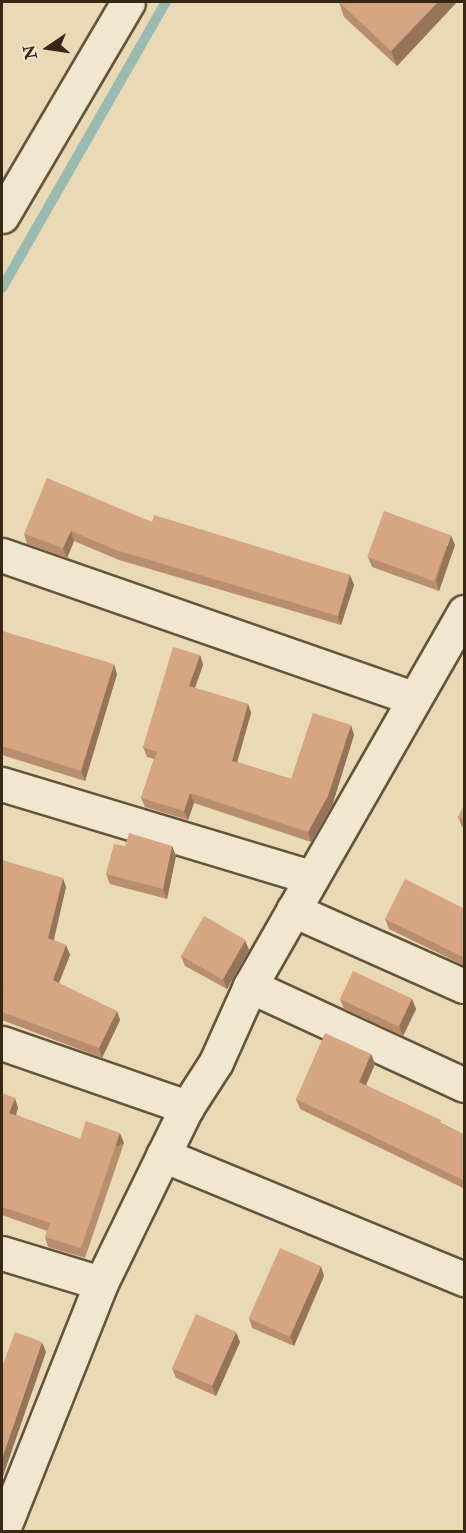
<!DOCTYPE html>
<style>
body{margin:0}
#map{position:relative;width:466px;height:1533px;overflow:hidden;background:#ead9b5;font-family:"IM FELL Double Pica",serif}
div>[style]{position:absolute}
.stream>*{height:10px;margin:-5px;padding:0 5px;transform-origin:5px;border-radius:5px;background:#98bab1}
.roads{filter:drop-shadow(2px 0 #64543b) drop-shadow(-2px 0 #64543b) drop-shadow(0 2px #64543b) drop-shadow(0 -2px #64543b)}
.minor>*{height:33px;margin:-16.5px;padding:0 16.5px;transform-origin:16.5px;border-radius:16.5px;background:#f1e6cf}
.wall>*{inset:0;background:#b88e6f}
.shaded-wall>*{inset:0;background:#96745a;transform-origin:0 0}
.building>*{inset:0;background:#d6a581;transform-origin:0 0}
span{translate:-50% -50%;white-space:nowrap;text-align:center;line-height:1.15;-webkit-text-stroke:6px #f1e6cf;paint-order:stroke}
.frame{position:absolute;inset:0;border:3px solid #382712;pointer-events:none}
.north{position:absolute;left:18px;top:18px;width:60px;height:60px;-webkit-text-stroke:4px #f1e6cf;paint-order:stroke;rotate:257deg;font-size:16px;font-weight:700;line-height:24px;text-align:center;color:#382712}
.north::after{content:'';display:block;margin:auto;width:21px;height:27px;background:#382712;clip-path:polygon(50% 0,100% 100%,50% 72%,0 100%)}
</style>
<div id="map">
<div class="stream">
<i style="left:2px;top:288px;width:330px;rotate:-60.2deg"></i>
</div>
<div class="roads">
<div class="minor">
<i style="left:2px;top:216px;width:248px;rotate:-59.5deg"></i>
<i style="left:2px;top:555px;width:434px;rotate:19.2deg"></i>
<i style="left:2px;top:784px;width:323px;rotate:16.8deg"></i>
<i style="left:293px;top:910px;width:187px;rotate:24deg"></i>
<i style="left:250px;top:986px;width:236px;rotate:24.8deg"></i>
<i style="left:2px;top:1043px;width:196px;rotate:19.1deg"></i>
<i style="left:163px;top:1155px;width:326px;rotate:22.4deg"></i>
<i style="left:2px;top:1253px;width:103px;rotate:16.9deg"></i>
<i style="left:2px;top:1532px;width:268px;rotate:-68.3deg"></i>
<i style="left:101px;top:1283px;width:196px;rotate:-64deg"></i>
<i style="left:187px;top:1107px;width:54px;rotate:-57.2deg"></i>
<i style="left:216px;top:1062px;width:83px;rotate:-65.9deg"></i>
<i style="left:250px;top:986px;width:431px;rotate:-60.2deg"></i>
</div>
</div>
<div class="wall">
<i style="clip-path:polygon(339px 2px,457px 2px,397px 66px,344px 17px)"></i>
<i style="clip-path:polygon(152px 522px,350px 575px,354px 585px,341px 625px,119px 560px,74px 541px,67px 558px,27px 544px,24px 534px)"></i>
<i style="clip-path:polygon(455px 545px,439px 591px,372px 567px,368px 557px)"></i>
<i style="clip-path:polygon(2px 631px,117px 674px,85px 781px,2px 755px)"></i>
<i style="clip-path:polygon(200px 655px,203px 665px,195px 688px,248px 704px,251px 713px,237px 762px,291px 779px,354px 735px,332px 806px,311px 842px,194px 803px,188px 820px,145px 807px,141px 798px,154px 759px,147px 757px,143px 747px)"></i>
<i style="clip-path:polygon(465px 804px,465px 829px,462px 827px,458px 817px)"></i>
<i style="clip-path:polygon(125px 846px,172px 846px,176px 856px,167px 899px,110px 884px,106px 874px)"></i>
<i style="clip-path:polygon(2px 860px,66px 887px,53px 940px,66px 945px,70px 955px,59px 983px,120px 1020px,102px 1058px,2px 1020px)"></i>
<i style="clip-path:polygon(465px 909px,465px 966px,389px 929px,385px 919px)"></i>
<i style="clip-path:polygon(249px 950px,227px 989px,185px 966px,181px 956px)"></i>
<i style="clip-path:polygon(340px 999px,412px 999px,416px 1009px,403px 1036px,344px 1009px)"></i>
<i style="clip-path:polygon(371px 1054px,375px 1064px,366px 1085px,465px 1135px,465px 1189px,300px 1109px,296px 1099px)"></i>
<i style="clip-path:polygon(2px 1093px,18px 1108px,16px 1115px,80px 1139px,124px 1143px,85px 1258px,48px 1247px,45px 1237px,47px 1231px,2px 1215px)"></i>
<i style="clip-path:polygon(324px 1276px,294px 1346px,252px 1328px,249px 1318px)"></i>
<i style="clip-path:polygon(240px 1342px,216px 1396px,176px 1378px,172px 1368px)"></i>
</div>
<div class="shaded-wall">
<i style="clip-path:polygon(438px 2px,457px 2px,397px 66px,391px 51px)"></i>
<i style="clip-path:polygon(71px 531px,74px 541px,67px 558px,63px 548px)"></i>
<i style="clip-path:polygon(451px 535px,455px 545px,439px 591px,436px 581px)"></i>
<i style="clip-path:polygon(350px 575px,354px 585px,341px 625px,338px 616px)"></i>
<i style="clip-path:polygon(200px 655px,203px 665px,192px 695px,189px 686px)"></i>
<i style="clip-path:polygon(114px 664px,117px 674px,85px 781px,81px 771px)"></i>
<i style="clip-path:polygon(248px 704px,251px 713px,235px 770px,232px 761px)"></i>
<i style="clip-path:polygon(351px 725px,354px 735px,332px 806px,311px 842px,308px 832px)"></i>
<i style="clip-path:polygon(190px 793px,194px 803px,188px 820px,184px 811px)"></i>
<i style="clip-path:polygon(172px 846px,176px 856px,167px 899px,163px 889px)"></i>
<i style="clip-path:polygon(63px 878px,66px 887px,52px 948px,48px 938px)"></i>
<i style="clip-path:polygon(245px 940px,249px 950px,227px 989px,223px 979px)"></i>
<i style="clip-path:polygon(66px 945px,70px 955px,56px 990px,53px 980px)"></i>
<i style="clip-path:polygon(412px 999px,416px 1009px,403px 1036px,399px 1026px)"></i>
<i style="clip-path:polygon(117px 1011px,120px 1020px,102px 1058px,99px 1048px)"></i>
<i style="clip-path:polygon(371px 1054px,375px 1064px,363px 1092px,359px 1082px)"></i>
<i style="clip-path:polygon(15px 1098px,18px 1108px,13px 1123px,9px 1113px)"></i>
<i style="left:120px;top:1133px;width:11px;height:121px;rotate:68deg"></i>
<i style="clip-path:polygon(321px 1266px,324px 1276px,294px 1346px,290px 1336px)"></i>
<i style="clip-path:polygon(236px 1332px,240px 1342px,216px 1396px,212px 1386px)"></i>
<i style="clip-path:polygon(42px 1342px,46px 1352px,2px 1479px,2px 1458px)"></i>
</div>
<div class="building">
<i style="clip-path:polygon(339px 2px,438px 2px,391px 51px)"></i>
<i style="clip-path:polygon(47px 478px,152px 522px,154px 515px,350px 575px,338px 616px,116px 550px,71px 531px,63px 548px,24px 534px)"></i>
<i style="left:384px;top:511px;width:71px;height:49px;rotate:20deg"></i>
<i style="clip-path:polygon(2px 631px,114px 664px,81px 771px,2px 746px)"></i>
<i style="clip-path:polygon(173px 647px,200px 655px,189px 686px,248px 704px,232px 761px,291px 779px,313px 713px,351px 725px,328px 796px,308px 832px,190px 793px,184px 811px,141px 798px,157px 752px,143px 747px)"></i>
<i style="clip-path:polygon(465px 804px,465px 820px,458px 817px)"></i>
<i style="clip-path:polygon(129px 833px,172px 846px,163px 889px,106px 874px,114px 844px,125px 846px)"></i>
<i style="clip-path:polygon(2px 860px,63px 878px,48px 938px,66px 945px,53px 980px,117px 1011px,99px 1048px,2px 1012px,2px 993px,4px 986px,2px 985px)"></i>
<i style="clip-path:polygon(405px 879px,465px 909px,465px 958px,385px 919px)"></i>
<i style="left:204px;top:916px;width:48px;height:46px;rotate:30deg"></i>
<i style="left:353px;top:971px;width:65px;height:31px;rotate:25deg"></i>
<i style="clip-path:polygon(325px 1033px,371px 1054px,359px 1082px,441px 1120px,440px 1123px,465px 1135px,465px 1181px,296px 1099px)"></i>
<i style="clip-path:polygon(2px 1093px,15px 1098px,9px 1113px,80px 1139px,86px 1121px,120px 1133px,81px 1248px,45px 1237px,50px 1223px,2px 1207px)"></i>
<i style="left:280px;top:1248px;width:45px;height:77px;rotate:24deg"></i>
<i style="left:196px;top:1314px;width:44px;height:59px;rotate:24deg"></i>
<i style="clip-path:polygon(15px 1332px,42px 1342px,2px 1458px,2px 1366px,2px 1367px)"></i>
</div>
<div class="frame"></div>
<div class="north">N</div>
</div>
